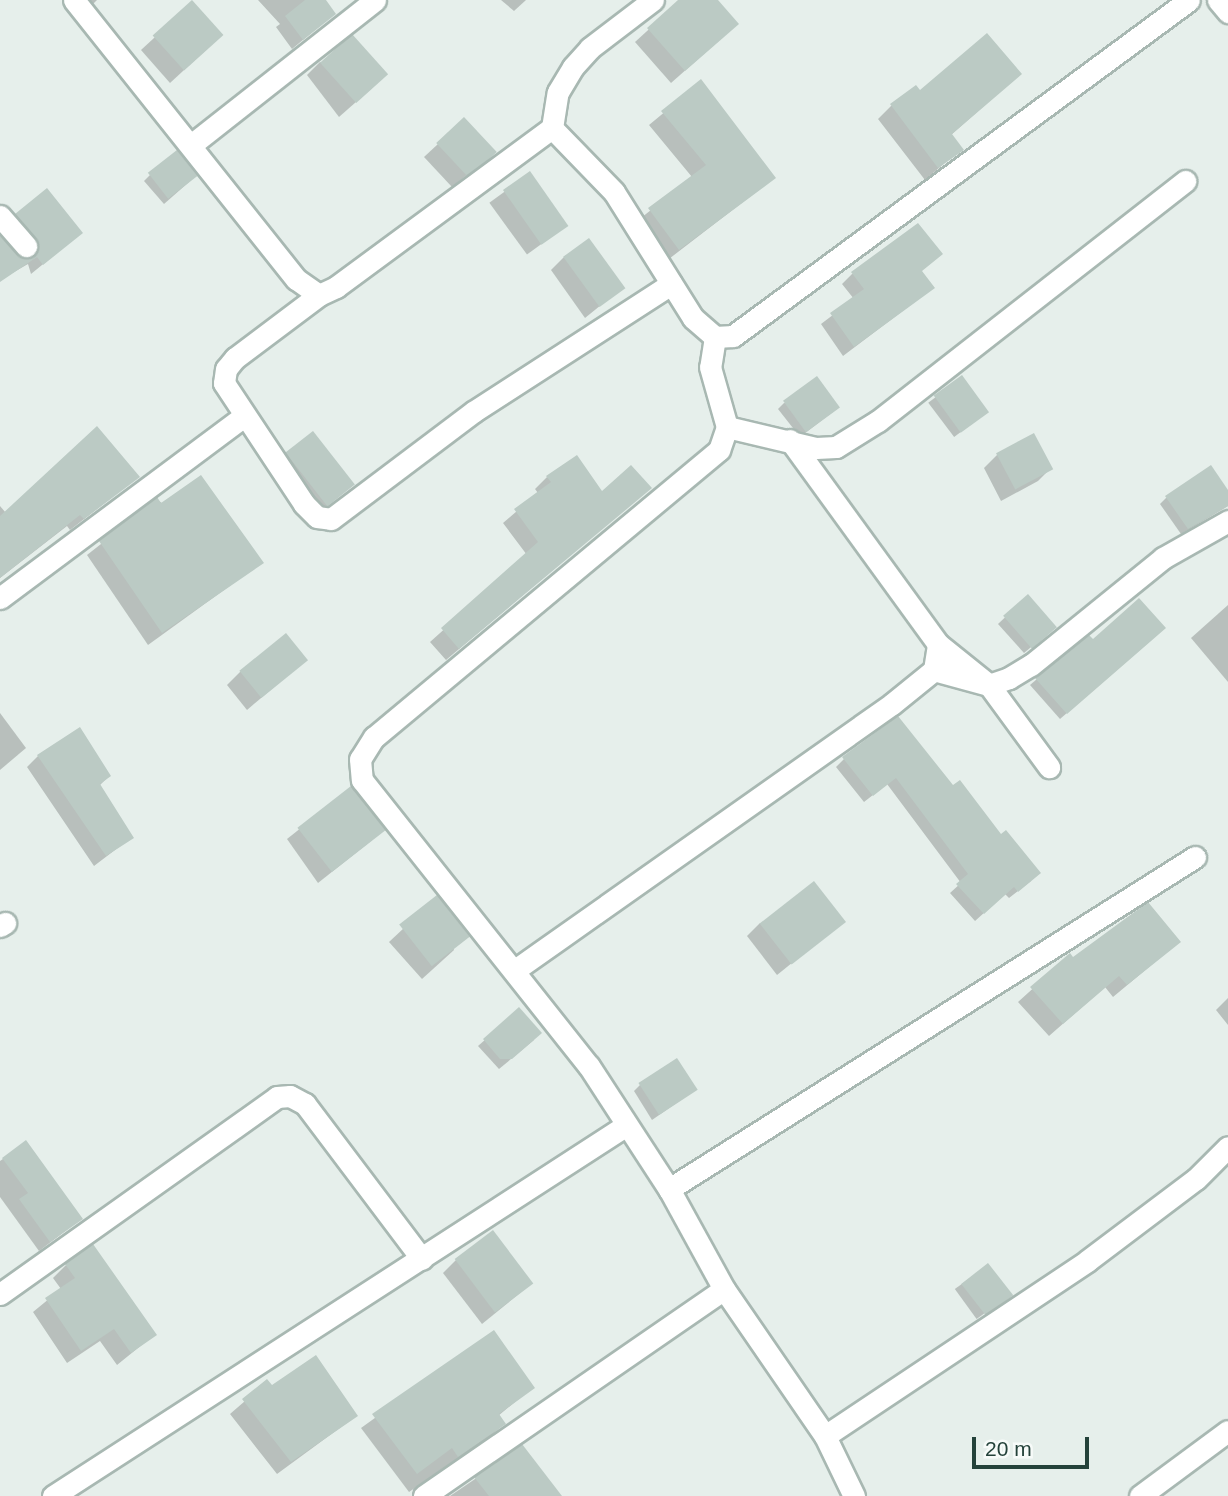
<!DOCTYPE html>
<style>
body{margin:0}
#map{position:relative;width:1228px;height:1496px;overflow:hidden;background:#e6efeb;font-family:Arial,sans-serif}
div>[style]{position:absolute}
.shadow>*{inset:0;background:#0003;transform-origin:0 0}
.building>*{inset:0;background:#bbcac4;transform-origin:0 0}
.roads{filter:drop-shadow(2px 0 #a8b8b2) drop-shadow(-2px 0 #a8b8b2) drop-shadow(0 2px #a8b8b2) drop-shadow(0 -2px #a8b8b2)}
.minor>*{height:21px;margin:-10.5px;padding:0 10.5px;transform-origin:10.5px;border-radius:10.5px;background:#fff}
span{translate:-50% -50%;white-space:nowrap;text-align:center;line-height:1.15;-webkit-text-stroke:5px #f7fbf9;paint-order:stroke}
.scale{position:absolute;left:972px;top:1437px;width:117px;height:32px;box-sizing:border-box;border:4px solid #24423a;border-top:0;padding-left:9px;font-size:21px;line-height:24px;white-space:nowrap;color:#24423a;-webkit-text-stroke:5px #f7fbf9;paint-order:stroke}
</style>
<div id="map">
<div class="shadow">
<i style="clip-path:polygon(83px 0,97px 0,90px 7px)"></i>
<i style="clip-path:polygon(258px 0,323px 0,334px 14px,292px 49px,276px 27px,280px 24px)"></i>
<i style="clip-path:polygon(501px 0,526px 0,514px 11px)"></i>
<i style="clip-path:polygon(681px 0,716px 0,723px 37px,671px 83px,635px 42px)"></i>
<i style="clip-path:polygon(192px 3px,208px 48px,170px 83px,141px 50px)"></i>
<i style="clip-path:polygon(320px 62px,373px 87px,339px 117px,307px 75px)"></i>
<i style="clip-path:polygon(1020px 74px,951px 135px,961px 149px,925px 180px,878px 119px,891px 106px,920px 93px)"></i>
<i style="clip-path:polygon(701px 82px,774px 178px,665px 262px,636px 222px,692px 177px,649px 125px)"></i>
<i style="clip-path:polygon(438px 144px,495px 152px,452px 187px,424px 157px)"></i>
<i style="left:529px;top:174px;width:64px;height:49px;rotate:54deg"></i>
<i style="clip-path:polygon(150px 175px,189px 182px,164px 204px,144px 181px)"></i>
<i style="clip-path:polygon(16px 215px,81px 233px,31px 274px,28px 264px,0 280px,0 238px,15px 256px,27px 261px,29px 254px,6px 225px)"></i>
<i style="clip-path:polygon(564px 257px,622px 288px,585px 318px,551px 270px)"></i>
<i style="clip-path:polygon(921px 272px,933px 288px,843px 356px,821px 324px,854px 299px,842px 284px,852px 274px)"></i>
<i style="left:961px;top:378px;width:43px;height:41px;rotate:53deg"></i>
<i style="clip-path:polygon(784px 403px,838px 408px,800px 437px,778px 409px)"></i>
<i style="clip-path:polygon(1033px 435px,1051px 468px,1038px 481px,1001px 501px,984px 468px,997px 455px)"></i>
<i style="clip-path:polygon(287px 453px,353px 484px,314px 517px,273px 466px)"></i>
<i style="clip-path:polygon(138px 477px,70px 530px,67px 526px,0 578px,0 506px,6px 513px)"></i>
<i style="clip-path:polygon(547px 477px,602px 494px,650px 488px,446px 660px,430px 642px,527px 555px,503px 523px,538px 493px,535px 489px)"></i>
<i style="clip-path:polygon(1228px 493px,1228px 506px,1181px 534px,1160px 504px,1166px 498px)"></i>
<i style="clip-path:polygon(157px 500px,261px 563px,148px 645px,87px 555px)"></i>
<i style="clip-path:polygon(1028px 596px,1048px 633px,1024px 653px,998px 624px)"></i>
<i style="clip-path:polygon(1228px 605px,1228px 682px,1191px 638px)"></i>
<i style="clip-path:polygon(1158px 634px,1060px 719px,1030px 685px,1037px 679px)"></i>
<i style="clip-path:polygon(306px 660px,247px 710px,227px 685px,240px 672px)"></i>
<i style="clip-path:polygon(0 713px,26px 748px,0 770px)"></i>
<i style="clip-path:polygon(38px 756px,109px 776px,99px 786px,132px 837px,94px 866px,27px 767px)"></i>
<i style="clip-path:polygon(844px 759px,953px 787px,1031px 881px,1009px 898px,1005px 894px,975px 921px,950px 893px,961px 883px,887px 784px,864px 802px,836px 767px)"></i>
<i style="clip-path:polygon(350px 789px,372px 840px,318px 883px,287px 839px)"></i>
<i style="clip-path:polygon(436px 898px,454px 950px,422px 979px,389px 942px)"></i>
<i style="clip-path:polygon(843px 922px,777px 975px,747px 936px,760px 923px)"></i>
<i style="clip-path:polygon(1179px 942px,1113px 997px,1105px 987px,1049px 1036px,1018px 1002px,1070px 955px,1073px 959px)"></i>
<i style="clip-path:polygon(1228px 998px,1228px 1025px,1216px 1010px)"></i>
<i style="clip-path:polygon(519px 1010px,534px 1040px,499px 1069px,478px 1046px)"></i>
<i style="clip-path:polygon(640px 1085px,695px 1090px,652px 1120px,634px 1091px)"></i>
<i style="clip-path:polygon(26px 1143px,81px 1219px,39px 1251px,0 1197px,0 1161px)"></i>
<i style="clip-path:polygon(456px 1260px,531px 1284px,482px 1324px,443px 1273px)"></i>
<i style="clip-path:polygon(66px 1265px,154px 1335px,117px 1365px,100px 1341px,67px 1363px,33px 1312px,61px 1289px,53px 1278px)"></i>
<i style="left:988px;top:1265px;width:37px;height:41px;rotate:54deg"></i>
<i style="clip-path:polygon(493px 1333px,532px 1388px,498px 1416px,504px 1423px,492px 1435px,409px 1492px,361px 1428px)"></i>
<i style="clip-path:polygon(267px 1382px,272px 1387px,356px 1416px,277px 1474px,230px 1414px)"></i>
<i style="clip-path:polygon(522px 1447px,560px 1496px,450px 1496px)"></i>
</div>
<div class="building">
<i style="left:192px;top:0;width:47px;height:53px;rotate:48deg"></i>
<i style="clip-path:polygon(305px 0,326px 0,336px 14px,303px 40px,285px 16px)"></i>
<i style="clip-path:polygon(678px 0,718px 0,739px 24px,685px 71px,647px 28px)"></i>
<i style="clip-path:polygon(987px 33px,1022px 74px,952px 134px,964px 150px,938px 168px,890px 104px,916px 85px,920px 90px)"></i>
<i style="left:352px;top:34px;width:54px;height:43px;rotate:48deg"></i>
<i style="clip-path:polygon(701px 79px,776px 178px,679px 250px,648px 208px,706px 165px,661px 111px)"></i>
<i style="left:464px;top:117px;width:48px;height:38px;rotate:47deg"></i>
<i style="left:177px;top:150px;width:33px;height:37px;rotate:52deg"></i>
<i style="left:530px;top:171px;width:67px;height:33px;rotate:55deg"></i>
<i style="clip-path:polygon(47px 188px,83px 233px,43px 265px,37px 257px,0 282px,0 236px,21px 258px,35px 255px,39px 243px,15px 214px)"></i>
<i style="clip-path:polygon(918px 223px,943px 254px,922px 271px,935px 288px,854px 347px,830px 313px,864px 289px,851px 272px)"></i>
<i style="left:589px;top:238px;width:62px;height:32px;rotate:54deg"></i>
<i style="left:962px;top:375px;width:46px;height:35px;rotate:54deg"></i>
<i style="left:817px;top:376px;width:39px;height:42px;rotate:54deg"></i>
<i style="clip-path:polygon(97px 426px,140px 477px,84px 519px,80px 515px,0 578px,0 516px)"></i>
<i style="left:313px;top:431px;width:68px;height:35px;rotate:52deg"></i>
<i style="left:1034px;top:433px;width:41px;height:43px;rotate:62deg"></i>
<i style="clip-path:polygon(577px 455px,602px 491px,631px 465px,652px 488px,459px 649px,441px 628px,538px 542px,514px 509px,551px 482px,546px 476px)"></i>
<i style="clip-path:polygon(1211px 465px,1228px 490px,1228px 506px,1188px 529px,1165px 496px)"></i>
<i style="clip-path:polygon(201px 475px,264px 563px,162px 633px,99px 541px,157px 497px,161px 503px)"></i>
<i style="left:1028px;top:594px;width:44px;height:33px;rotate:49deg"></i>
<i style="clip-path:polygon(1139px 598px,1166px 628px,1067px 714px,1035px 678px,1089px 635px,1093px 639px)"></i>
<i style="left:286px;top:633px;width:35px;height:60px;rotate:51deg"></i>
<i style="clip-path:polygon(898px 716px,953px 785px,960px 780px,1001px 834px,1006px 830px,1041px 873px,1018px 892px,1014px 887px,984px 914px,956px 884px,968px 874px,896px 778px,873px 796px,842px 757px)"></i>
<i style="clip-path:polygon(80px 727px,111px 776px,100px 784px,134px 838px,106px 856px,37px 755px)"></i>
<i style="left:351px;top:786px;width:56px;height:68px;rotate:52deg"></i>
<i style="left:814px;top:881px;width:52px;height:69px;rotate:52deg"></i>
<i style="left:437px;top:895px;width:53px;height:48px;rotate:52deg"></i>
<i style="clip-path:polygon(1148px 902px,1181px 942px,1127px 985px,1119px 976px,1063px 1024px,1030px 987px,1070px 953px,1073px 957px)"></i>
<i style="clip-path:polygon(519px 1007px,542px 1033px,512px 1059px,500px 1059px,483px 1039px)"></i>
<i style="left:677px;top:1058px;width:38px;height:46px;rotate:57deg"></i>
<i style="clip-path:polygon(26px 1140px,83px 1219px,50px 1242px,19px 1199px,28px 1193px,2px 1158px)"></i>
<i style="left:493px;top:1230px;width:67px;height:48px;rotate:53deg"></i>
<i style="clip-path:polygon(93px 1244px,157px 1335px,131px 1353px,114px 1329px,81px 1351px,45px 1298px,75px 1278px,65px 1264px)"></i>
<i style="left:988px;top:1263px;width:41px;height:34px;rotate:52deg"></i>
<i style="clip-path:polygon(494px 1330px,535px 1388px,499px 1414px,506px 1424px,458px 1457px,452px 1448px,417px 1474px,372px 1414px)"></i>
<i style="clip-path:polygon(316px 1355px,358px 1416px,291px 1462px,242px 1399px,267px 1379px,272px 1385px)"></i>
<i style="clip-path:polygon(522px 1444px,562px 1496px,489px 1496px,474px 1477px)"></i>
</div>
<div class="roads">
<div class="minor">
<i style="left:74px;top:0;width:357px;rotate:51.5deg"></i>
<i style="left:296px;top:279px;width:28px;rotate:35deg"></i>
<i style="left:319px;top:295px;width:19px;rotate:-25deg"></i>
<i style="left:336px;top:287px;width:268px;rotate:-36.4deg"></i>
<i style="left:552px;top:128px;width:36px;rotate:-81deg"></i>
<i style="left:558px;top:92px;width:29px;rotate:-59deg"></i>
<i style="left:573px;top:67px;width:25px;rotate:-48deg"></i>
<i style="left:590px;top:48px;width:79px;rotate:-37.3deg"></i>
<i style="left:1218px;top:0;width:16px;rotate:50deg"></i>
<i style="left:552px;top:128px;width:89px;rotate:45.9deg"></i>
<i style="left:614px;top:192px;width:149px;rotate:57.9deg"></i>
<i style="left:693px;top:318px;width:29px;rotate:41deg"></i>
<i style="left:715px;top:337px;width:18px;rotate:-3deg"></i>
<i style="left:733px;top:336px;width:566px;rotate:-36.38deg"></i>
<i style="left:191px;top:145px;width:234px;rotate:-38.2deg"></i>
<i style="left:0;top:216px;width:40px;rotate:49deg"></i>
<i style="left:319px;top:295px;width:105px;rotate:143.1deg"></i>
<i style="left:235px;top:358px;width:14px;rotate:129deg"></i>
<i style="left:226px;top:369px;width:14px;rotate:98deg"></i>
<i style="left:224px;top:383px;width:145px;rotate:56.5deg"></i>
<i style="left:304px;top:504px;width:18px;rotate:45deg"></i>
<i style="left:317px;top:517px;width:14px;rotate:8deg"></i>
<i style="left:331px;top:519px;width:178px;rotate:-37deg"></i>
<i style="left:473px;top:412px;width:236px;rotate:-32.9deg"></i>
<i style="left:715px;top:337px;width:30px;rotate:99deg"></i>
<i style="left:710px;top:367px;width:62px;rotate:74.2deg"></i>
<i style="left:727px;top:427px;width:24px;rotate:109deg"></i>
<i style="left:719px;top:450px;width:449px;rotate:140.2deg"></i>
<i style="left:374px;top:737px;width:26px;rotate:122deg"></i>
<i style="left:360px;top:759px;width:21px;rotate:85deg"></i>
<i style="left:362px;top:780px;width:365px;rotate:51.6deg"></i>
<i style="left:589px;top:1066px;width:147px;rotate:57deg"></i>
<i style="left:669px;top:1189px;width:114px;rotate:61.2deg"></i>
<i style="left:724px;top:1289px;width:178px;rotate:55.5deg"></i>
<i style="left:825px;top:1436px;width:67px;rotate:64.2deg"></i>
<i style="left:727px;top:427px;width:91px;rotate:13.3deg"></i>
<i style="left:816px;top:448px;width:20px;rotate:-3deg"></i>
<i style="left:836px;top:447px;width:49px;rotate:-31.8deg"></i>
<i style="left:878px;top:421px;width:390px;rotate:-38deg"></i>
<i style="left:0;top:598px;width:303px;rotate:-36.7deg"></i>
<i style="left:938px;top:644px;width:65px;rotate:38.8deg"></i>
<i style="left:989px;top:685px;width:102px;rotate:53.8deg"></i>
<i style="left:934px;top:670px;width:57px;rotate:15.3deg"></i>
<i style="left:989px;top:685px;width:21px;rotate:-19deg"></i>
<i style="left:1009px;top:678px;width:26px;rotate:-31deg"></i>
<i style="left:1031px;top:665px;width:170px;rotate:-39deg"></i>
<i style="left:1163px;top:558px;width:75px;rotate:-29.6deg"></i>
<i style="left:0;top:926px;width:6px;rotate:-31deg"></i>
<i style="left:515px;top:970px;width:461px;rotate:-35.2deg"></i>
<i style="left:892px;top:704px;width:54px;rotate:-39deg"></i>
<i style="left:934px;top:670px;width:26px;rotate:-81deg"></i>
<i style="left:938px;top:644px;width:252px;rotate:-126deg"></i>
<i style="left:669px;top:1189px;width:622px;rotate:-32.26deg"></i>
<i style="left:0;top:1294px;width:340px;rotate:-35.4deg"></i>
<i style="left:277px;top:1097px;width:13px;rotate:-4deg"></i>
<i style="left:290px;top:1096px;width:17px;rotate:28deg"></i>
<i style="left:305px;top:1104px;width:194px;rotate:53deg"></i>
<i style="left:825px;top:1436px;width:315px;rotate:-33.7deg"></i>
<i style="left:1087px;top:1261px;width:136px;rotate:-37deg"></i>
<i style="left:1196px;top:1179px;width:45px;rotate:-45deg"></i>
<i style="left:53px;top:1496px;width:681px;rotate:-32.9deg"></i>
<i style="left:424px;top:1496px;width:364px;rotate:-34.6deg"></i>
<i style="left:1140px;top:1496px;width:109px;rotate:-36.5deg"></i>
</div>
</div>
<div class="scale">20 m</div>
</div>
